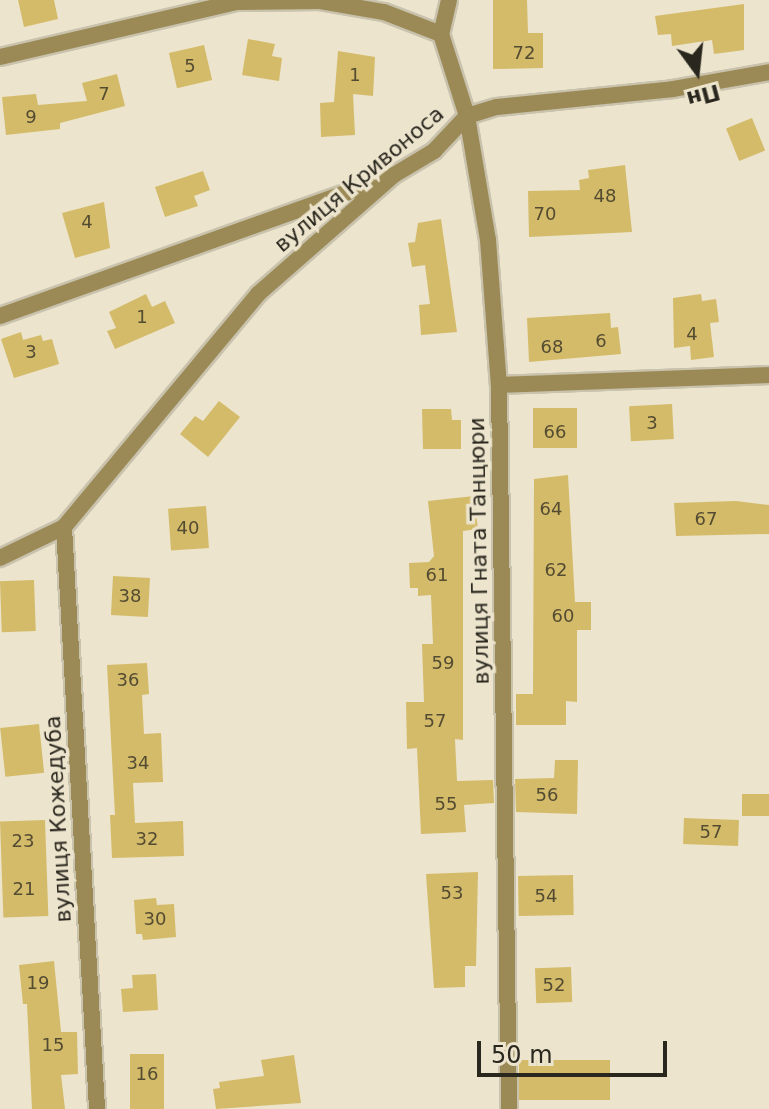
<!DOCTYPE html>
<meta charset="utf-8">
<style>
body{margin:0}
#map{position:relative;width:769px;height:1109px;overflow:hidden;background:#ece4cc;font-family:"DejaVu Sans",sans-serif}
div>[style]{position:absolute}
.building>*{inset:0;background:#d4bb69;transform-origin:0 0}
.roads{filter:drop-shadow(2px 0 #c9c2ad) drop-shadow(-2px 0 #c9c2ad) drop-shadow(0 2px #c9c2ad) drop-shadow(0 -2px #c9c2ad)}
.minor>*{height:16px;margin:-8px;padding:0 8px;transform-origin:8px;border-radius:8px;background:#9b8a55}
span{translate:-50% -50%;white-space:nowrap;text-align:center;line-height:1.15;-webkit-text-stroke:7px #ece4cc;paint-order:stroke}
.number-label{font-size:18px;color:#544c32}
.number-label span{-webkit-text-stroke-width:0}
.street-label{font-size:22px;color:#2a271f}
.north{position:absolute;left:657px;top:32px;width:80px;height:80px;-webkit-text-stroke:6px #ece4cc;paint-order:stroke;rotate:165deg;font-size:22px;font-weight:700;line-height:32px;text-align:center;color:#2a271f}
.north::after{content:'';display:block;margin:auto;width:28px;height:36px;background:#2a271f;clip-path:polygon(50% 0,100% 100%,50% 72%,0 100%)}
.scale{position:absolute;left:477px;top:1041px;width:190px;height:36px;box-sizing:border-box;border:4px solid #2a271f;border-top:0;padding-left:10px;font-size:24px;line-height:28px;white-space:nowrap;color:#2a271f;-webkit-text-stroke:6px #ece4cc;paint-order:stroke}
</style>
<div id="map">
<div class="building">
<i style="clip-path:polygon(18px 0,54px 0,58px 19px,24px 27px)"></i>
<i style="clip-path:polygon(493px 0,527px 0,528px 33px,543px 33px,543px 68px,493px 69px)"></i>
<i style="clip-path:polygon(744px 4px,744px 50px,714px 54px,712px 40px,672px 46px,671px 34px,658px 35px,655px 16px)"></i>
<i style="clip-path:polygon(248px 39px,275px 44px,272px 56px,282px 58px,279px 81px,242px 75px)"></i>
<i style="left:204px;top:45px;width:36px;height:36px;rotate:77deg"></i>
<i style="clip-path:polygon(338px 51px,375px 57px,373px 96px,353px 94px,355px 135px,321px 137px,320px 103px,334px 102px)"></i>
<i style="clip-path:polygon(117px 74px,125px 106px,60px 123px,60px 129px,6px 135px,2px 97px,36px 94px,38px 105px,87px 101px,82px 83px)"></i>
<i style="left:752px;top:118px;width:35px;height:28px;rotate:68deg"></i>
<i style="clip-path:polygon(625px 165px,632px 232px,529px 237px,528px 191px,580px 190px,579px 180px,589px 178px,588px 170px)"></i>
<i style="clip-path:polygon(203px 171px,210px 190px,194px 196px,198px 206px,165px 217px,155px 187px)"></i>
<i style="clip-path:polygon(104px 202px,110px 248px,75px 258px,62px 213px)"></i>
<i style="clip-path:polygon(441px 219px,457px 332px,421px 335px,419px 305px,430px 304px,425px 265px,412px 267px,408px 243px,415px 242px,418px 223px)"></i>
<i style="clip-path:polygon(146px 294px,152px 307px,165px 301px,175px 323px,115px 349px,107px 331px,116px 328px,109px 312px)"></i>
<i style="clip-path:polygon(701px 294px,702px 301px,716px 299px,719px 322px,710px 323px,714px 357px,691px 360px,690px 346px,674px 348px,673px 298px)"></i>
<i style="clip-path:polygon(610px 313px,611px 328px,618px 327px,621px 354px,529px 362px,527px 318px)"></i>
<i style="clip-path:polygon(21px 332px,23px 340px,41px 335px,43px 341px,52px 339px,59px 364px,14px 378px,1px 339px)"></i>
<i style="clip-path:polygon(219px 401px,240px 417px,208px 457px,180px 434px,195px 416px,203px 421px)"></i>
<i style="left:672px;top:404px;width:35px;height:43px;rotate:87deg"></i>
<i style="left:533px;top:408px;width:44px;height:40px"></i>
<i style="clip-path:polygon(422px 409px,451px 409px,452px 420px,461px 420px,461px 449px,423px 449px)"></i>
<i style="clip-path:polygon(568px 475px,575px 602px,591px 602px,591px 630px,577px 630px,577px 702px,566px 701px,566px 725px,516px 725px,516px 694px,533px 694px,534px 479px)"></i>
<i style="clip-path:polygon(474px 496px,478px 529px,463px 531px,463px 740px,455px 739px,457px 781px,493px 780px,494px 803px,464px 805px,466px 832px,421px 834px,417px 748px,407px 749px,406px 702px,424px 702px,422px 644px,433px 644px,431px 595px,418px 596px,418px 588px,410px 588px,409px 563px,429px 562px,434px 556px,428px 501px)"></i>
<i style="clip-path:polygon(736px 501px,769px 505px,769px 534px,676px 536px,674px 503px)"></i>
<i style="left:206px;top:506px;width:42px;height:38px;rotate:86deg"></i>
<i style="left:113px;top:576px;width:37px;height:39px;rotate:3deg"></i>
<i style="left:34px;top:580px;width:51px;height:34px;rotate:88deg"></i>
<i style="clip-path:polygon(147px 663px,149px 694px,142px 695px,144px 734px,161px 733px,163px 782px,133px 783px,135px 823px,183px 821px,184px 856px,112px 858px,110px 815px,115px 815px,107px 665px)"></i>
<i style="left:39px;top:724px;width:49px;height:39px;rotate:84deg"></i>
<i style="clip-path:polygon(555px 760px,578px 760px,577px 814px,516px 812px,515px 779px,554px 778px)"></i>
<i style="left:742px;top:794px;width:27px;height:22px"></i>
<i style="left:684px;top:818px;width:55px;height:26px;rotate:2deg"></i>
<i style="left:45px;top:820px;width:96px;height:45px;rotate:88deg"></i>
<i style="clip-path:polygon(478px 872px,476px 966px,465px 966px,465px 987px,434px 988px,426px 874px)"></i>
<i style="left:573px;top:875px;width:40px;height:55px;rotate:89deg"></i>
<i style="clip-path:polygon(156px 898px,157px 905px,174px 904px,176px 937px,143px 940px,142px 934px,136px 934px,134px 900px)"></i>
<i style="clip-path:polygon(54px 961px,61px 1032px,77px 1032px,78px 1074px,61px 1075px,65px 1109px,32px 1109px,27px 1004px,23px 1004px,19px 965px)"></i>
<i style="left:571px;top:967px;width:35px;height:36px;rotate:88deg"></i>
<i style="clip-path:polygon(156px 974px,158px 1010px,123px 1012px,121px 989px,133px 988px,132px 975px)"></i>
<i style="left:130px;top:1054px;width:34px;height:55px"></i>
<i style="clip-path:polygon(294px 1055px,301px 1103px,216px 1109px,213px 1089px,220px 1088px,219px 1082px,264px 1076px,261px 1060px)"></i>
<i style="left:519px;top:1060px;width:91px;height:40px"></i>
</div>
<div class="roads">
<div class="minor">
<i style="left:449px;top:0;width:35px;rotate:103deg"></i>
<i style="left:441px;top:34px;width:86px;rotate:72.4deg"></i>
<i style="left:467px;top:116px;width:126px;rotate:80.4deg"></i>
<i style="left:488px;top:240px;width:145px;rotate:85.7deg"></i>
<i style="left:499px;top:385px;width:724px;rotate:89.21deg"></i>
<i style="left:0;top:57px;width:243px;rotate:-13.1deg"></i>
<i style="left:237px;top:2px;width:83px;rotate:-0.7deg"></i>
<i style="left:320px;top:1px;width:65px;rotate:9.8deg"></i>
<i style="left:384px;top:12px;width:61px;rotate:21.1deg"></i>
<i style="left:0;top:316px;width:409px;rotate:-19.6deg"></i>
<i style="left:499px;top:385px;width:270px;rotate:-2.1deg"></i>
<i style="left:64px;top:527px;width:583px;rotate:86.75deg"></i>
<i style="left:0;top:558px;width:71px;rotate:-25.8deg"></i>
<i style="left:64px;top:527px;width:303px;rotate:-50.2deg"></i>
<i style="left:258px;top:294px;width:181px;rotate:-41.2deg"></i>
<i style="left:394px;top:175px;width:47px;rotate:-31deg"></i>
<i style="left:434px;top:151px;width:48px;rotate:-46.7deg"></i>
<i style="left:467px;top:116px;width:31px;rotate:-17deg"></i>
<i style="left:497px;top:107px;width:177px;rotate:-5.8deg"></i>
<i style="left:673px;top:89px;width:97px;rotate:-10deg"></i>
</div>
</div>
<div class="number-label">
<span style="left:524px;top:53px">72</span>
<span style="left:190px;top:66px">5</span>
<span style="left:355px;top:75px">1</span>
<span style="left:104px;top:94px">7</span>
<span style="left:31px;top:117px">9</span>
<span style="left:605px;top:196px">48</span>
<span style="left:545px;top:214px">70</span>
<span style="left:87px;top:222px">4</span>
<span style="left:142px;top:317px">1</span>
<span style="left:692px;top:334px">4</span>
<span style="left:601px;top:341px">6</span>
<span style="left:552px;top:347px">68</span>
<span style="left:31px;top:352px">3</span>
<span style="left:652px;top:423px">3</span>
<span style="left:555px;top:432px">66</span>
<span style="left:551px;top:509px">64</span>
<span style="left:706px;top:519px">67</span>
<span style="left:188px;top:528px">40</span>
<span style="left:556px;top:570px">62</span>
<span style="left:437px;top:575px">61</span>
<span style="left:130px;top:596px">38</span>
<span style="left:563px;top:616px">60</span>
<span style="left:443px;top:663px">59</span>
<span style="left:128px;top:680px">36</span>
<span style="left:435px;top:721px">57</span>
<span style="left:138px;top:763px">34</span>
<span style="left:547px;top:795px">56</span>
<span style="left:446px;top:804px">55</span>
<span style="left:711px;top:832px">57</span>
<span style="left:147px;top:839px">32</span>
<span style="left:23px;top:841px">23</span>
<span style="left:24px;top:889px">21</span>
<span style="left:452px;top:893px">53</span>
<span style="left:546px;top:896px">54</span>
<span style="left:155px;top:919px">30</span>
<span style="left:38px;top:983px">19</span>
<span style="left:554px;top:985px">52</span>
<span style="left:53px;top:1045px">15</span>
<span style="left:147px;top:1074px">16</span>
</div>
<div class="street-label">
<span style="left:359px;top:179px;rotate:-40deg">вулиця Кривоноса</span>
<span style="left:479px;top:551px;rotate:-91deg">вулиця Гната Танцюри</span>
<span style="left:58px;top:819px;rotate:-93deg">вулиця Кожедуба</span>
</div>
<div class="north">Пн</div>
<div class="scale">50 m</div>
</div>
